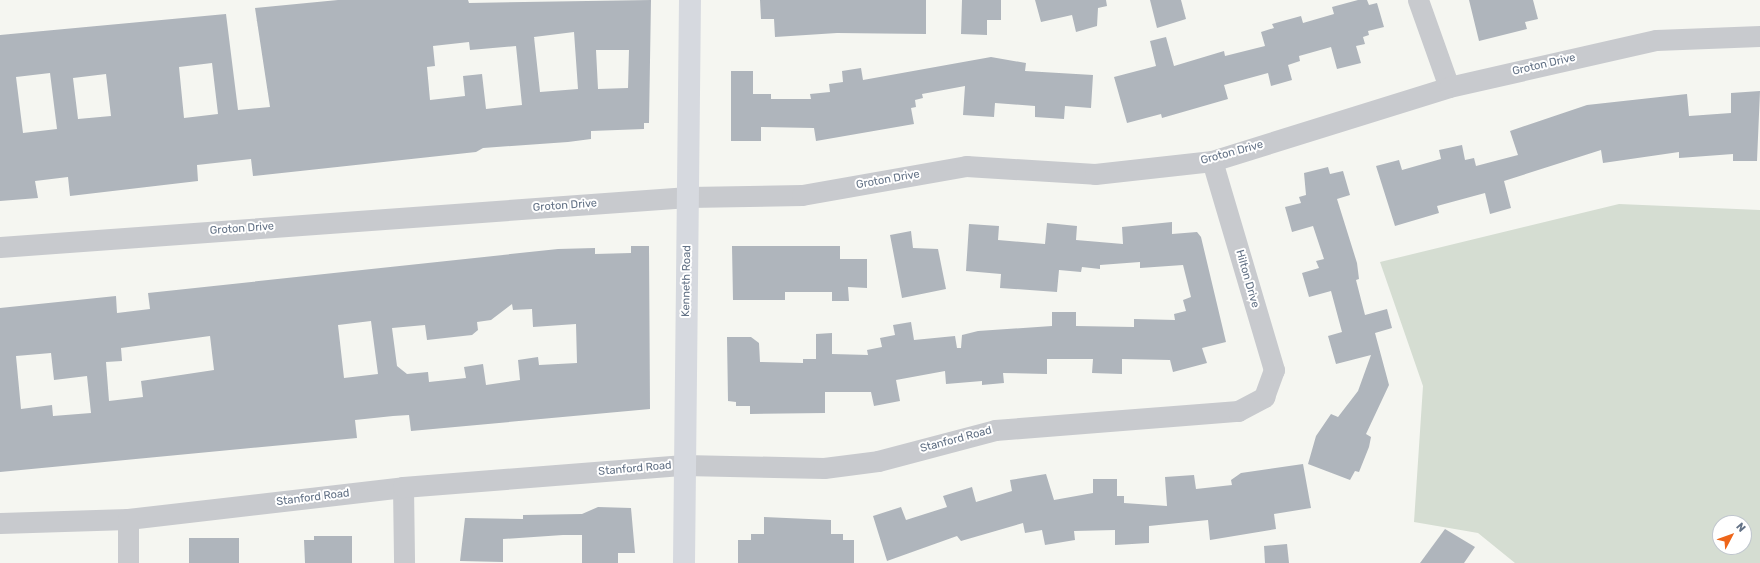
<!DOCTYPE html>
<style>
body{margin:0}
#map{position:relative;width:1760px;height:563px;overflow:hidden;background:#f5f6f1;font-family:Rubik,sans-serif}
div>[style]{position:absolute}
.green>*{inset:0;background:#d5ddd2}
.building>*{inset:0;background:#afb5bc;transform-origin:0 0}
.street>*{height:21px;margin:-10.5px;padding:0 10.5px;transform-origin:10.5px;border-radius:10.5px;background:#c8cace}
.secondary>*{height:22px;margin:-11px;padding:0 11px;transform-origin:11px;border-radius:11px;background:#d6d9df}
span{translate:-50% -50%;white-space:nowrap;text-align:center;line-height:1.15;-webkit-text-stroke:4px #fff;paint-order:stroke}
.street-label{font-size:11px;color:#627185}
.north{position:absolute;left:1712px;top:515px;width:40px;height:40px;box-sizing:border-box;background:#fff;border:1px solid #c0c6ce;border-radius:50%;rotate:49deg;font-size:11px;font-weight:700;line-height:16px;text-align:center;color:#627185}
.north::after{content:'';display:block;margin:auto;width:14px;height:18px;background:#ee6519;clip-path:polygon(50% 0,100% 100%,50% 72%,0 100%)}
</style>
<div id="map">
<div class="green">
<i style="clip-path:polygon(evenodd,1619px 204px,1760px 210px,1760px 563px,1515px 563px,1478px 533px,1414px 522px,1423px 386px,1380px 262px,1619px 204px,1720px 523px,1744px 523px,1744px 547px,1720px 547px,1720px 523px)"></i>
</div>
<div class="building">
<i style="clip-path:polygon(evenodd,338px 0,468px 0,469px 3px,651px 0,649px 123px,644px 123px,644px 129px,591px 131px,591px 139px,568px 142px,483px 148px,476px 152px,253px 176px,251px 159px,197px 165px,198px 181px,70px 196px,68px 177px,35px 181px,38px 198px,0 201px,0 35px,226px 14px,238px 110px,270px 107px,255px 8px,338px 0,574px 32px,578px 89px,540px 92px,534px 37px,574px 32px,338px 0,469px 42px,470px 50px,516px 46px,522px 105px,486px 109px,482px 74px,463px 76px,465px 96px,430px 100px,427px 67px,435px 66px,433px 46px,469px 42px,338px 0,596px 50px,629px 50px,628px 88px,598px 89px,596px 50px,338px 0,212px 63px,218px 114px,184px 118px,179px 67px,212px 63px,338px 0,50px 73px,57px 129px,23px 133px,16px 77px,50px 73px,338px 0,106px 74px,111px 116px,78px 119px,73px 78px,106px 74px)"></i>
<i style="clip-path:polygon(760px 0,926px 0,926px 34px,837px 33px,775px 37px,774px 19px,761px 19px)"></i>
<i style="clip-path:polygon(962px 0,1001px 0,1001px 20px,987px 20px,987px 35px,961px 34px)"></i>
<i style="clip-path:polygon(1035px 0,1106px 0,1107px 6px,1098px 8px,1097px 26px,1076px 32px,1072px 15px,1041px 22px)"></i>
<i style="clip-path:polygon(1150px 0,1181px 0,1186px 19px,1157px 28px)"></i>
<i style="clip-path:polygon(1358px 0,1367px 0,1369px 5px,1377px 3px,1384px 27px,1368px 31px,1369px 35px,1363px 37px,1365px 44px,1356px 46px,1361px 63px,1337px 69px,1331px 47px,1299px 56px,1300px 61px,1288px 65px,1292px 80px,1271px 86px,1268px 73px,1224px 85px,1228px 99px,1162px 118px,1161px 114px,1127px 123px,1114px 77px,1156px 66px,1150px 41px,1166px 37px,1174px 66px,1224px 51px,1225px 56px,1265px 46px,1261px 32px,1274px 28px,1272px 24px,1301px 16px,1303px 23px,1334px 14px,1332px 7px)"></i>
<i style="clip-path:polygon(1469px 0,1533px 0,1538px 19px,1525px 22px,1527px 29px,1479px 41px)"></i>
<i style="clip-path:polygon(991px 57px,1026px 63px,1025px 71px,1093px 75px,1091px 108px,1065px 106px,1064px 119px,1035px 117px,1035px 106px,995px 103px,994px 117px,963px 115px,965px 86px,922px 94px,923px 98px,915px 100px,916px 107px,911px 108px,914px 124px,816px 141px,814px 128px,761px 127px,761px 141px,731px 141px,731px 71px,753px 71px,753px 94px,771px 94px,771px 99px,811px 99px,810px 94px,830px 92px,829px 84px,843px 82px,842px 71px,861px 68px,863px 80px)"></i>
<i style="clip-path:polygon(1760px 91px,1757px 161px,1733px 161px,1733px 154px,1679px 158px,1679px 152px,1603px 163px,1601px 150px,1504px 181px,1511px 208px,1490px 214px,1485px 193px,1437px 206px,1439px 213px,1395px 226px,1376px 166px,1399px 160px,1402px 170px,1441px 159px,1439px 150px,1462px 145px,1465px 160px,1474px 158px,1476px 166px,1518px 155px,1510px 131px,1587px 105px,1687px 94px,1689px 116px,1731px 113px,1731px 93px)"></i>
<i style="clip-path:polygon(1328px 167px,1330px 174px,1343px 171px,1350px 195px,1337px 199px,1357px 263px,1359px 279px,1356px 280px,1365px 315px,1387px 309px,1392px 328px,1375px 333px,1389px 385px,1366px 434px,1371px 437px,1369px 447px,1359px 472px,1355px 471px,1350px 480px,1308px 464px,1316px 436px,1331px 414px,1338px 417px,1358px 391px,1371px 355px,1336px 364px,1328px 336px,1342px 332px,1331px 291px,1309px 297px,1302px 273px,1319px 268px,1316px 261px,1324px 259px,1313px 226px,1292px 232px,1285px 207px,1301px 203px,1299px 197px,1306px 195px,1304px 173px)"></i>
<i style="clip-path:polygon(1172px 222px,1172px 234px,1197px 232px,1201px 237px,1226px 342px,1202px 348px,1207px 363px,1173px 372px,1170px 360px,1122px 359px,1122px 374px,1092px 373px,1093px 359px,1047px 359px,1047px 374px,1003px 373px,1004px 383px,982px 385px,982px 381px,946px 384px,945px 371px,896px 380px,900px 401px,874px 406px,871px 392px,825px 392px,825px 413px,750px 414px,750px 406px,736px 406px,736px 402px,728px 401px,727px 337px,751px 337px,759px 343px,760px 362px,803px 363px,803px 359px,816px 359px,816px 334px,832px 333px,832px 354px,868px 355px,867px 350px,882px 347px,880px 338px,895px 335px,893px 325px,911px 322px,914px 340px,955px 336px,957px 348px,961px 348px,962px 335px,978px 331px,1052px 326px,1052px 312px,1076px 312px,1076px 326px,1134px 327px,1134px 319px,1175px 320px,1174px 314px,1186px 311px,1183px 300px,1191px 297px,1183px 265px,1140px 268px,1140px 262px,1100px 265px,1100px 269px,1082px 267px,1081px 272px,1059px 270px,1057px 292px,1000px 288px,1001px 274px,966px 271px,969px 224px,999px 226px,998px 240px,1045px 244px,1047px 223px,1077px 226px,1076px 240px,1123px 244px,1122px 227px)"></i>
<i style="clip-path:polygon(911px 231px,913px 248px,938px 249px,946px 289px,902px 298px,890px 235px)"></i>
<i style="clip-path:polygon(evenodd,631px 246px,649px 246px,650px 409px,411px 431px,409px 415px,393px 416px,355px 420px,357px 438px,0 472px,0 308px,116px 296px,117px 313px,150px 309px,148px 293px,558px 249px,595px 248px,595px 254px,631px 253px,631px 246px,512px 304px,513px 310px,532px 309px,533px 327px,576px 324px,577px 363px,539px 365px,538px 357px,518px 360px,520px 380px,486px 385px,483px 364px,464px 367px,466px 378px,429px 382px,428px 372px,407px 374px,397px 366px,392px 328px,425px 325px,427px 340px,472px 335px,478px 330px,477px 322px,491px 320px,512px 304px,631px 246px,371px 321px,378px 374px,344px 378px,338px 325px,371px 321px,631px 246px,210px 336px,214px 370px,141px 381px,143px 397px,109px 401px,106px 362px,122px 361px,121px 348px,210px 336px,631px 246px,51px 353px,54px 380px,87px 376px,91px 413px,53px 416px,52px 405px,21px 409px,16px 356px,51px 353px)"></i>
<i style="clip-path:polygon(732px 246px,840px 246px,840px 259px,867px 259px,867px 288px,848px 287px,849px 301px,832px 301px,832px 292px,785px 292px,785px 300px,733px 300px)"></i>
<i style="clip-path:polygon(1303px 464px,1311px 508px,1274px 514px,1276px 529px,1210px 540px,1208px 520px,1149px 526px,1149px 543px,1115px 545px,1115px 530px,1074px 531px,1075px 540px,1045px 545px,1042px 530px,1025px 533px,1023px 523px,961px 541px,957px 536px,887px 561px,873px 516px,901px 507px,906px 520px,947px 507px,943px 496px,972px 487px,976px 502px,1012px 491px,1010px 480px,1046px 474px,1054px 500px,1093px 493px,1093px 479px,1117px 479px,1117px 496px,1124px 496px,1124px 503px,1167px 506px,1165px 477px,1194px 475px,1196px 489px,1232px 485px,1231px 480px,1241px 473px)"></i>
<i style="clip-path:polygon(598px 507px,631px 508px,635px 553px,618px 553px,618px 563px,582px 563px,582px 535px,563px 535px,503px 539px,503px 562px,460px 561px,465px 518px,523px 519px,523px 515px,582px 514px)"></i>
<i style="clip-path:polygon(764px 517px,831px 520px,831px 534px,843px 534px,843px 540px,854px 540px,854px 563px,738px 563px,738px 540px,751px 540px,751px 534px,764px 534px)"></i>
<i style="clip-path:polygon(1445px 529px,1475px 547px,1464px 563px,1420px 563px)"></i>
<i style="clip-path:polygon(314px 536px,352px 536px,352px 563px,305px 563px,304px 540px,314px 540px)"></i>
<i style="left:189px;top:538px;width:50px;height:25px"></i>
<i style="clip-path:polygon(1287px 544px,1289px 563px,1265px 563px,1264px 546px)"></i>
</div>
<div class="street">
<i style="left:1418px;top:0;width:92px;rotate:70.4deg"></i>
<i style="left:0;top:247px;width:690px;rotate:-4.16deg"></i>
<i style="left:688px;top:197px;width:114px;rotate:-1deg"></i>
<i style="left:802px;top:195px;width:167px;rotate:-10deg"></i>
<i style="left:966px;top:166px;width:129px;rotate:3.5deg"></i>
<i style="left:1095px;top:174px;width:118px;rotate:-6.3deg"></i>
<i style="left:1212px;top:161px;width:248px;rotate:-17.3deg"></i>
<i style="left:1449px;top:87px;width:212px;rotate:-12.8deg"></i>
<i style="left:1656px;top:40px;width:104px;rotate:-2.2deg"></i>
<i style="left:403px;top:487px;width:76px;rotate:89.2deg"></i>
<i style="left:0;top:523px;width:128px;rotate:-1.8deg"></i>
<i style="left:128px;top:519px;width:277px;rotate:-6.6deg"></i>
<i style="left:403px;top:487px;width:282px;rotate:-4.5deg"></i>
<i style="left:684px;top:465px;width:140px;rotate:1.2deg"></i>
<i style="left:824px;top:468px;width:54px;rotate:-7.4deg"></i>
<i style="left:878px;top:461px;width:121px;rotate:-14.8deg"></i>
<i style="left:995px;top:430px;width:244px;rotate:-4.5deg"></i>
<i style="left:1238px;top:411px;width:30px;rotate:-28deg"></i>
<i style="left:1264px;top:397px;width:29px;rotate:-70deg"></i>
<i style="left:1274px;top:370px;width:218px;rotate:-106.5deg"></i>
<i style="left:128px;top:563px;width:44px;rotate:-90deg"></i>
</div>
<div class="secondary">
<i style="left:684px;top:563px;width:563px;rotate:-89.39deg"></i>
</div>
<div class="street-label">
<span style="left:1544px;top:65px;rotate:-13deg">Groton Drive</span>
<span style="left:1232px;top:153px;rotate:-15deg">Groton Drive</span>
<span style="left:888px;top:180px;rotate:-10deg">Groton Drive</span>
<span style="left:565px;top:206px;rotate:-4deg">Groton Drive</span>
<span style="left:242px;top:229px;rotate:-4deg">Groton Drive</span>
<span style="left:1247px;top:279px;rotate:74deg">Hilton Drive</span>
<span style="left:687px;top:281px;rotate:-89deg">Kenneth Road</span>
<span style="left:956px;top:440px;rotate:-15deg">Stanford Road</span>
<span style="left:635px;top:469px;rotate:-5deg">Stanford Road</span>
<span style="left:313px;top:498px;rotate:-7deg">Stanford Road</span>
</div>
<div class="north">N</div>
</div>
